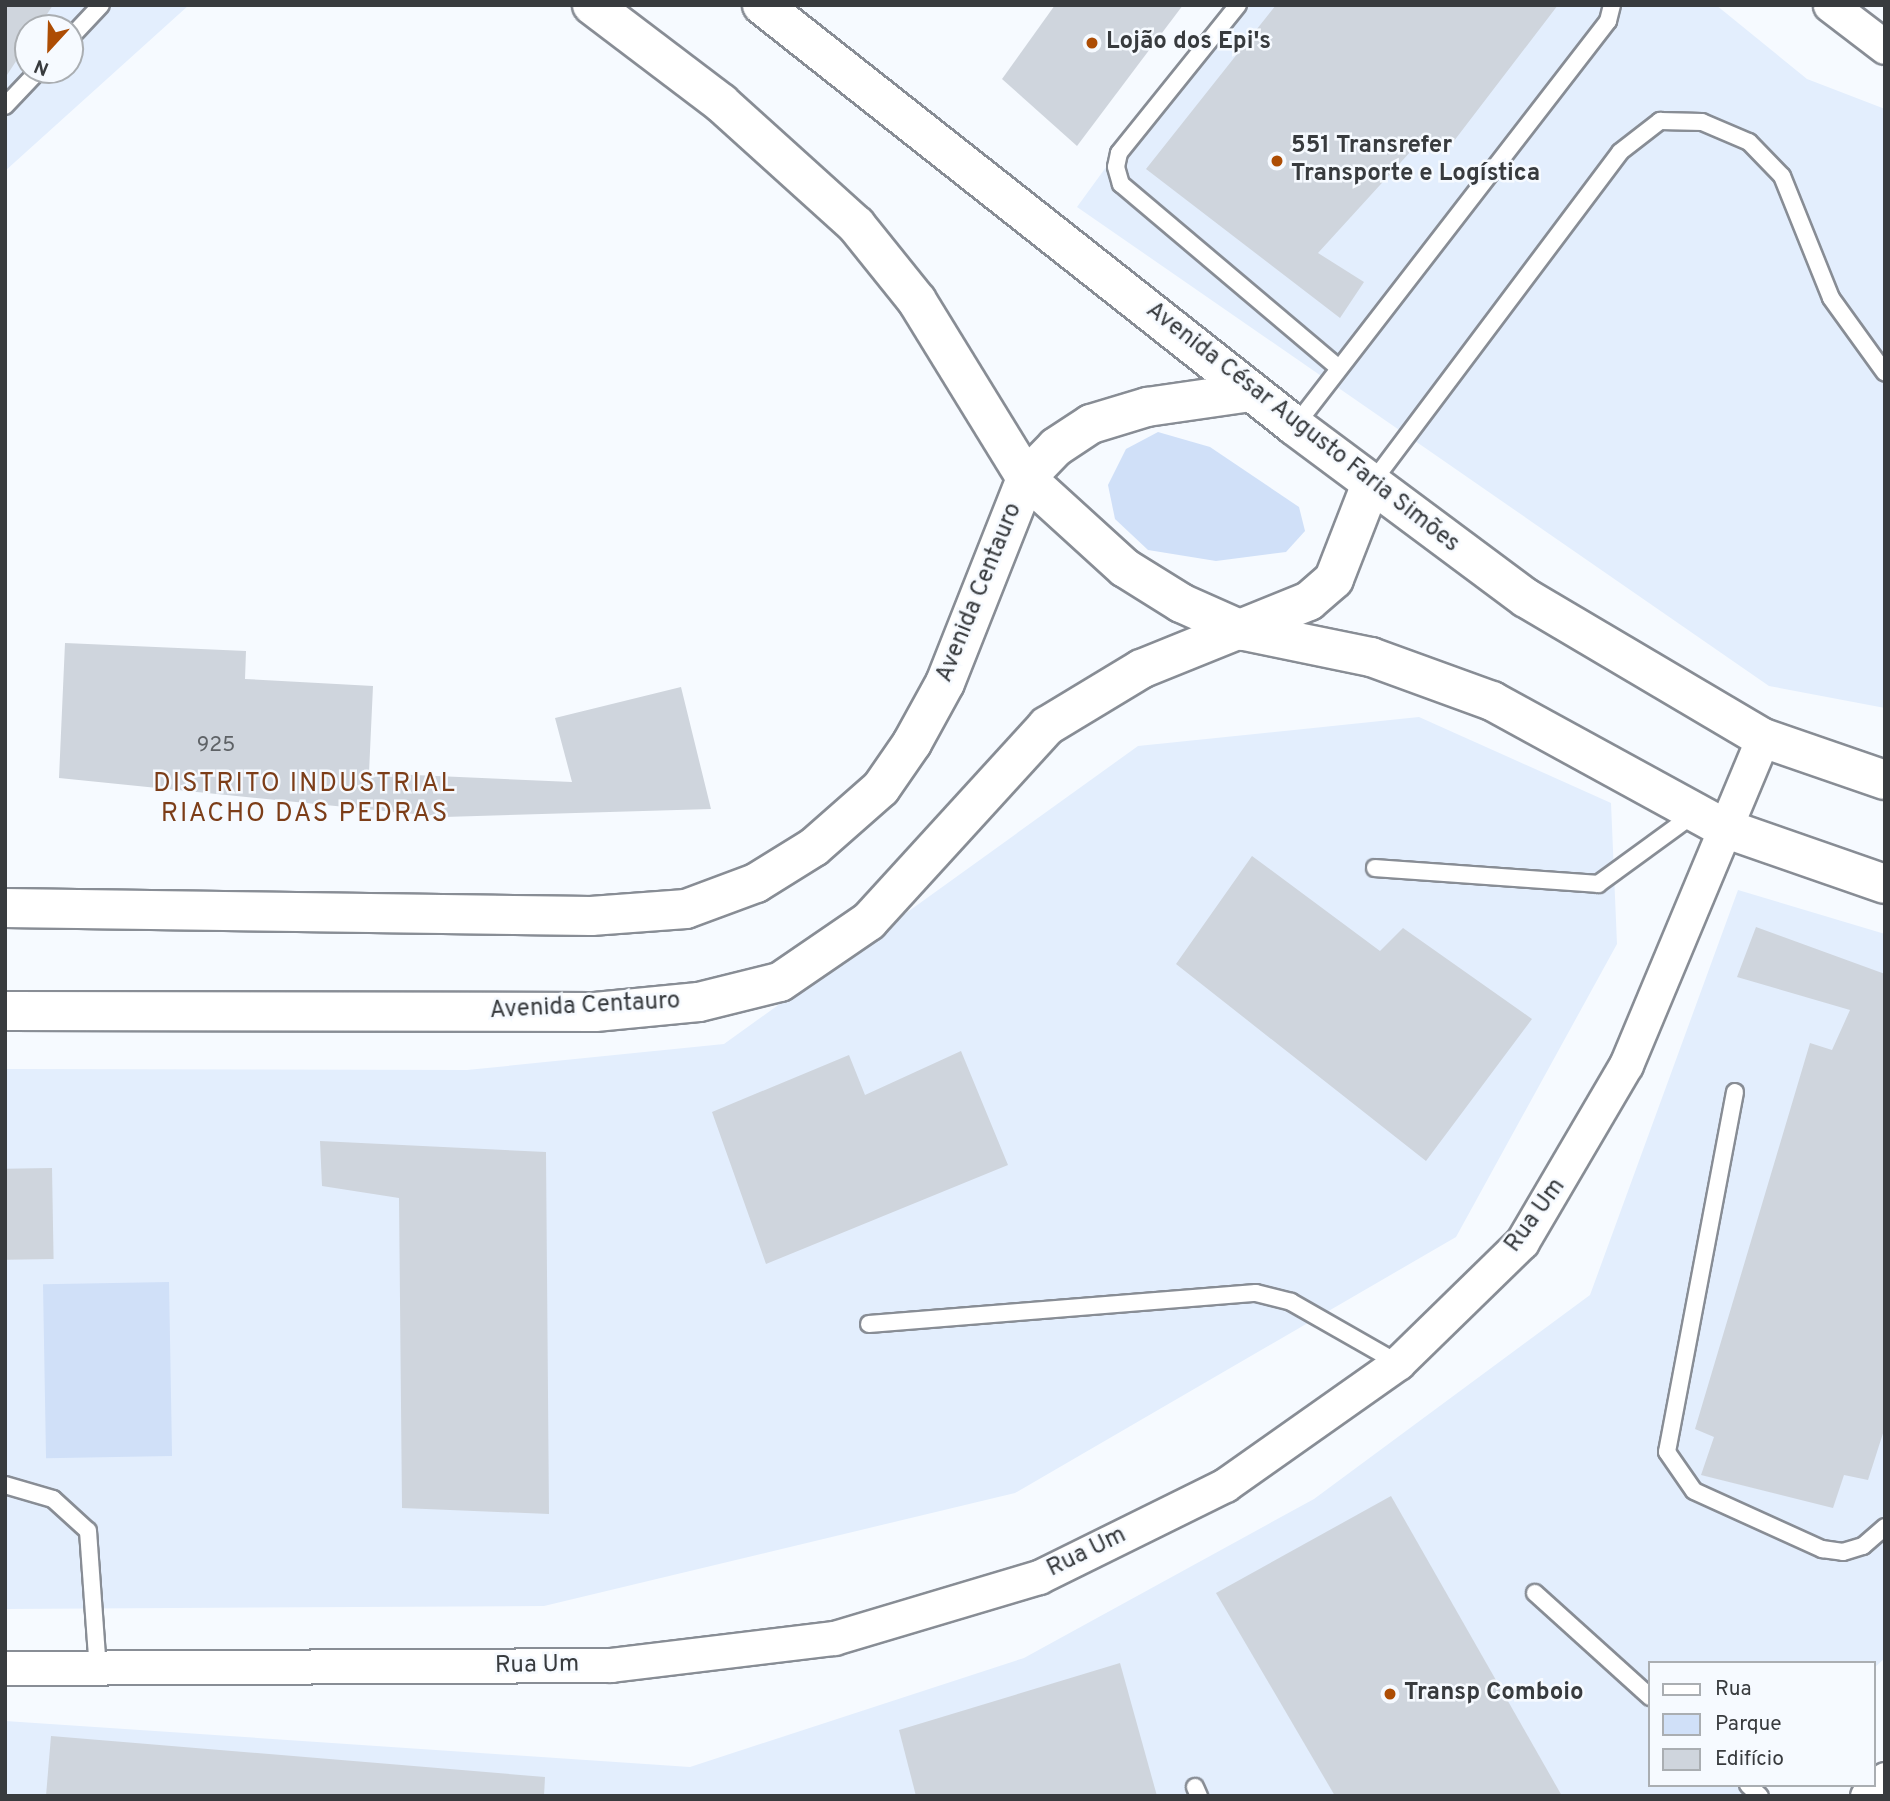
<!DOCTYPE html>
<meta charset="utf-8">
<style>
body{margin:0}
#map{position:relative;width:1890px;height:1801px;overflow:hidden;background:#f6faff;font-family:Overpass,sans-serif}
div>[style]{position:absolute}
.built>*{inset:0;background:#e3eefd}
.green>*{inset:0;background:#d0e0f8;transform-origin:0 0}
.building>*{inset:0;background:#cfd5dd;transform-origin:0 0}
.roads{filter:drop-shadow(2px 0 #888d95) drop-shadow(-2px 0 #888d95) drop-shadow(0 2px #888d95) drop-shadow(0 -2px #888d95)}
.service>*{height:16px;margin:-8px;padding:0 8px;transform-origin:8px;border-radius:8px;background:#fff}
.minor>*{height:33px;margin:-16.5px;padding:0 16.5px;transform-origin:16.5px;border-radius:16.5px;background:#fff}
.tertiary>*{height:38px;margin:-19px;padding:0 19px;transform-origin:19px;border-radius:19px;background:#fff}
.dots>*{width:19px;height:19px;translate:-50% -50%;box-sizing:border-box;border:4px solid #f6faff;border-radius:50%}
span{translate:-50% -50%;white-space:nowrap;text-align:center;line-height:1.15;-webkit-text-stroke:5px #f6faff;paint-order:stroke}
.number-label{font-size:21px;color:#5e6266}
.number-label span{-webkit-text-stroke-width:0}
.poi-label{font-size:24px;color:#383b3e;font-weight:700}
.left{translate:0 -50%;text-align:left}
.street-label{font-size:24px;color:#383b3e}
.neighbourhood-label{font-size:26px;color:#7c3d18;letter-spacing:2px}
.frame{position:absolute;inset:0;border:7px solid #383b3e;pointer-events:none}
.legend{position:absolute;left:1648px;top:1661px;width:228px;height:126px;box-sizing:border-box;background:#f6faff;border:2px solid #aaaeb2;margin:0;padding:9px 12px;list-style:none;font-size:21px;color:#383b3e}
.legend li{display:flex;align-items:center;gap:14px;height:35px}
.legend b{width:35px;border:2px solid #aaaeb2}
.north{position:absolute;left:14px;top:14px;width:70px;height:70px;box-sizing:border-box;background:#f6faff;border:2px solid #aaaeb2;border-radius:50%;rotate:202deg;font-size:19px;font-weight:700;line-height:28px;text-align:center;color:#383b3e}
.north::after{content:'';display:block;margin:auto;width:24px;height:32px;background:#ad4d04;clip-path:polygon(50% 0,100% 100%,50% 72%,0 100%)}
</style>
<div id="map">
<div class="built">
<i style="clip-path:polygon(evenodd,5px 5px,189px 5px,5px 171px,5px 5px,28px 28px,70px 28px,70px 70px,28px 70px,28px 28px)"></i>
<i style="clip-path:polygon(1224px 5px,1716px 5px,1807px 79px,1885px 109px,1885px 708px,1769px 686px,1077px 207px)"></i>
<i style="clip-path:polygon(1419px 717px,1611px 803px,1617px 944px,1456px 1237px,1015px 1493px,544px 1606px,5px 1609px,5px 1069px,467px 1070px,724px 1044px,1138px 746px)"></i>
<i style="clip-path:polygon(1738px 890px,1885px 934px,1885px 1658px,1874px 1668px,1874px 1663px,1650px 1663px,1650px 1785px,1759px 1785px,1749px 1796px,5px 1796px,5px 1721px,690px 1767px,1024px 1658px,1314px 1499px,1590px 1295px)"></i>
</div>
<div class="green">
<i style="clip-path:polygon(1158px 432px,1210px 447px,1299px 507px,1305px 531px,1286px 552px,1216px 561px,1148px 550px,1115px 519px,1108px 485px,1126px 449px)"></i>
<i style="left:169px;top:1282px;width:174px;height:126px;rotate:89deg"></i>
</div>
<div class="building">
<i style="clip-path:polygon(5px 5px,53px 5px,38px 28px,28px 28px,28px 43px,5px 78px)"></i>
<i style="clip-path:polygon(1055px 5px,1183px 5px,1077px 146px,1002px 79px)"></i>
<i style="clip-path:polygon(1276px 5px,1558px 5px,1444px 154px,1422px 139px,1318px 253px,1364px 282px,1340px 318px,1146px 169px)"></i>
<i style="clip-path:polygon(65px 643px,246px 651px,245px 679px,373px 686px,369px 773px,572px 782px,555px 718px,681px 687px,711px 809px,444px 817px,59px 778px)"></i>
<i style="clip-path:polygon(1252px 856px,1380px 951px,1403px 928px,1532px 1019px,1426px 1161px,1176px 964px)"></i>
<i style="clip-path:polygon(1756px 927px,1885px 974px,1885px 1427px,1868px 1480px,1844px 1475px,1833px 1508px,1701px 1475px,1714px 1437px,1695px 1429px,1810px 1043px,1832px 1050px,1850px 1010px,1737px 977px)"></i>
<i style="clip-path:polygon(961px 1051px,1008px 1165px,766px 1264px,712px 1112px,849px 1055px,865px 1095px)"></i>
<i style="clip-path:polygon(320px 1141px,546px 1152px,549px 1514px,402px 1508px,399px 1198px,322px 1186px)"></i>
<i style="left:52px;top:1168px;width:91px;height:47px;rotate:89deg"></i>
<i style="clip-path:polygon(1391px 1496px,1562px 1796px,1335px 1796px,1216px 1593px)"></i>
<i style="clip-path:polygon(1120px 1663px,1157px 1796px,916px 1796px,899px 1730px)"></i>
<i style="clip-path:polygon(51px 1736px,545px 1777px,544px 1796px,46px 1796px)"></i>
</div>
<div class="roads">
<div class="service">
<i style="left:1238px;top:5px;width:190px;rotate:128.8deg"></i>
<i style="left:1119px;top:153px;width:14px;rotate:102deg"></i>
<i style="left:1116px;top:167px;width:18px;rotate:74deg"></i>
<i style="left:1121px;top:184px;width:285px;rotate:40.2deg"></i>
<i style="left:70px;top:38px;width:45px;rotate:-46.8deg"></i>
<i style="left:5px;top:106px;width:50px;rotate:-46.6deg"></i>
<i style="left:1295px;top:426px;width:512px;rotate:-52.3deg"></i>
<i style="left:1608px;top:21px;width:16px;rotate:-76deg"></i>
<i style="left:1371px;top:484px;width:415px;rotate:-53.1deg"></i>
<i style="left:1620px;top:152px;width:51px;rotate:-37.8deg"></i>
<i style="left:1660px;top:121px;width:42px;rotate:1.4deg"></i>
<i style="left:1702px;top:122px;width:51px;rotate:23.1deg"></i>
<i style="left:1749px;top:142px;width:47px;rotate:45.9deg"></i>
<i style="left:1782px;top:176px;width:131px;rotate:68.1deg"></i>
<i style="left:1831px;top:298px;width:92px;rotate:54.2deg"></i>
<i style="left:1375px;top:868px;width:224px;rotate:4.1deg"></i>
<i style="left:1598px;top:884px;width:119px;rotate:-36.1deg"></i>
<i style="left:1735px;top:1092px;width:366px;rotate:100.7deg"></i>
<i style="left:1667px;top:1452px;width:47px;rotate:55.3deg"></i>
<i style="left:1694px;top:1491px;width:141px;rotate:24.4deg"></i>
<i style="left:1822px;top:1549px;width:21px;rotate:8deg"></i>
<i style="left:1843px;top:1552px;width:21px;rotate:-17deg"></i>
<i style="left:1863px;top:1546px;width:29px;rotate:-41deg"></i>
<i style="left:869px;top:1324px;width:388px;rotate:-4.6deg"></i>
<i style="left:1256px;top:1293px;width:36px;rotate:14deg"></i>
<i style="left:1291px;top:1302px;width:123px;rotate:29.7deg"></i>
<i style="left:5px;top:1485px;width:50px;rotate:16.3deg"></i>
<i style="left:53px;top:1499px;width:47px;rotate:42.4deg"></i>
<i style="left:88px;top:1531px;width:138px;rotate:85.9deg"></i>
<i style="left:1535px;top:1593px;width:155px;rotate:42.1deg"></i>
<i style="left:1748px;top:1785px;width:16px;rotate:43deg"></i>
<i style="left:1195px;top:1787px;width:10px;rotate:66deg"></i>
</div>
<div class="minor">
<i style="left:1830px;top:5px;width:69px;rotate:37.4deg"></i>
<i style="left:5px;top:1668px;width:606px;rotate:-0.28deg"></i>
<i style="left:611px;top:1665px;width:225px;rotate:-6.9deg"></i>
<i style="left:834px;top:1638px;width:214px;rotate:-16.6deg"></i>
<i style="left:1039px;top:1577px;width:208px;rotate:-26.3deg"></i>
<i style="left:1225px;top:1485px;width:212px;rotate:-35.2deg"></i>
<i style="left:1398px;top:1363px;width:173px;rotate:-44.3deg"></i>
<i style="left:1522px;top:1242px;width:205px;rotate:-59.6deg"></i>
<i style="left:1626px;top:1065px;width:355px;rotate:-67.3deg"></i>
<i style="left:1867px;top:1796px;width:25px;rotate:-43deg"></i>
</div>
<div class="tertiary">
<i style="left:592px;top:5px;width:162px;rotate:37.2deg"></i>
<i style="left:721px;top:103px;width:182px;rotate:42.1deg"></i>
<i style="left:856px;top:225px;width:97px;rotate:51.2deg"></i>
<i style="left:917px;top:301px;width:208px;rotate:58.4deg"></i>
<i style="left:1026px;top:478px;width:134px;rotate:42.3deg"></i>
<i style="left:1125px;top:568px;width:66px;rotate:32deg"></i>
<i style="left:1181px;top:603px;width:69px;rotate:24deg"></i>
<i style="left:1244px;top:631px;width:130px;rotate:11.6deg"></i>
<i style="left:1371px;top:657px;width:129px;rotate:20deg"></i>
<i style="left:1492px;top:701px;width:264px;rotate:28.7deg"></i>
<i style="left:1724px;top:828px;width:170px;rotate:19.2deg"></i>
<i style="left:762px;top:5px;width:679px;rotate:38.3deg"></i>
<i style="left:1295px;top:426px;width:288px;rotate:36.7deg"></i>
<i style="left:1526px;top:598px;width:275px;rotate:30.6deg"></i>
<i style="left:1763px;top:738px;width:129px;rotate:19deg"></i>
<i style="left:5px;top:908px;width:586px;rotate:0.78deg"></i>
<i style="left:591px;top:916px;width:95px;rotate:-4.2deg"></i>
<i style="left:686px;top:909px;width:75px;rotate:-20.4deg"></i>
<i style="left:756px;top:883px;width:68px;rotate:-31.8deg"></i>
<i style="left:814px;top:847px;width:89px;rotate:-41.4deg"></i>
<i style="left:881px;top:788px;width:55px;rotate:-55.4deg"></i>
<i style="left:912px;top:743px;width:68px;rotate:-61.2deg"></i>
<i style="left:945px;top:683px;width:220px;rotate:-68.4deg"></i>
<i style="left:1026px;top:478px;width:43px;rotate:-45.9deg"></i>
<i style="left:1056px;top:447px;width:42px;rotate:-33.3deg"></i>
<i style="left:1091px;top:424px;width:59px;rotate:-16.9deg"></i>
<i style="left:1147px;top:407px;width:105px;rotate:-8.2deg"></i>
<i style="left:5px;top:1011px;width:590px;rotate:0.1deg"></i>
<i style="left:595px;top:1012px;width:104px;rotate:-5.5deg"></i>
<i style="left:699px;top:1002px;width:83px;rotate:-13.9deg"></i>
<i style="left:780px;top:982px;width:108px;rotate:-34.4deg"></i>
<i style="left:869px;top:921px;width:264px;rotate:-47.6deg"></i>
<i style="left:1047px;top:726px;width:110px;rotate:-31.2deg"></i>
<i style="left:1141px;top:669px;width:181px;rotate:-22deg"></i>
<i style="left:1309px;top:601px;width:33px;rotate:-41deg"></i>
<i style="left:1334px;top:579px;width:102px;rotate:-68.7deg"></i>
</div>
</div>
<div class="dots">
<i style="left:1092px;top:43px;background:#ad4d04"></i>
<i style="left:1277px;top:161px;background:#ad4d04"></i>
<i style="left:1390px;top:1694px;background:#ad4d04"></i>
</div>
<div class="number-label">
<span style="left:216px;top:746px">925</span>
</div>
<div class="poi-label">
<span class="left" style="left:1106px;top:43px">Lojão dos Epi's</span>
<span class="left" style="left:1291px;top:161px">551 Transrefer<br>Transporte e Logística</span>
<span class="left" style="left:1404px;top:1694px">Transp Comboio</span>
</div>
<div class="street-label">
<span style="left:1302px;top:428px;rotate:38deg">Avenida César Augusto Faria Simões</span>
<span style="left:980px;top:593px;rotate:-68deg">Avenida Centauro</span>
<span style="left:585px;top:1007px;rotate:-3deg">Avenida Centauro</span>
<span style="left:1536px;top:1216px;rotate:-54deg">Rua Um</span>
<span style="left:1087px;top:1553px;rotate:-26deg">Rua Um</span>
<span style="left:537px;top:1666px;rotate:-1deg">Rua Um</span>
</div>
<div class="neighbourhood-label">
<span style="left:305px;top:800px">DISTRITO INDUSTRIAL<br>RIACHO DAS PEDRAS</span>
</div>
<div class="frame"></div>
<ul class="legend">
<li><b style="height:9px;background:#fff"></b>Rua</li>
<li><b style="height:19px;background:#d0e0f8"></b>Parque</li>
<li><b style="height:19px;background:#cfd5dd"></b>Edifício</li>
</ul>
<div class="north">N</div>
</div>
